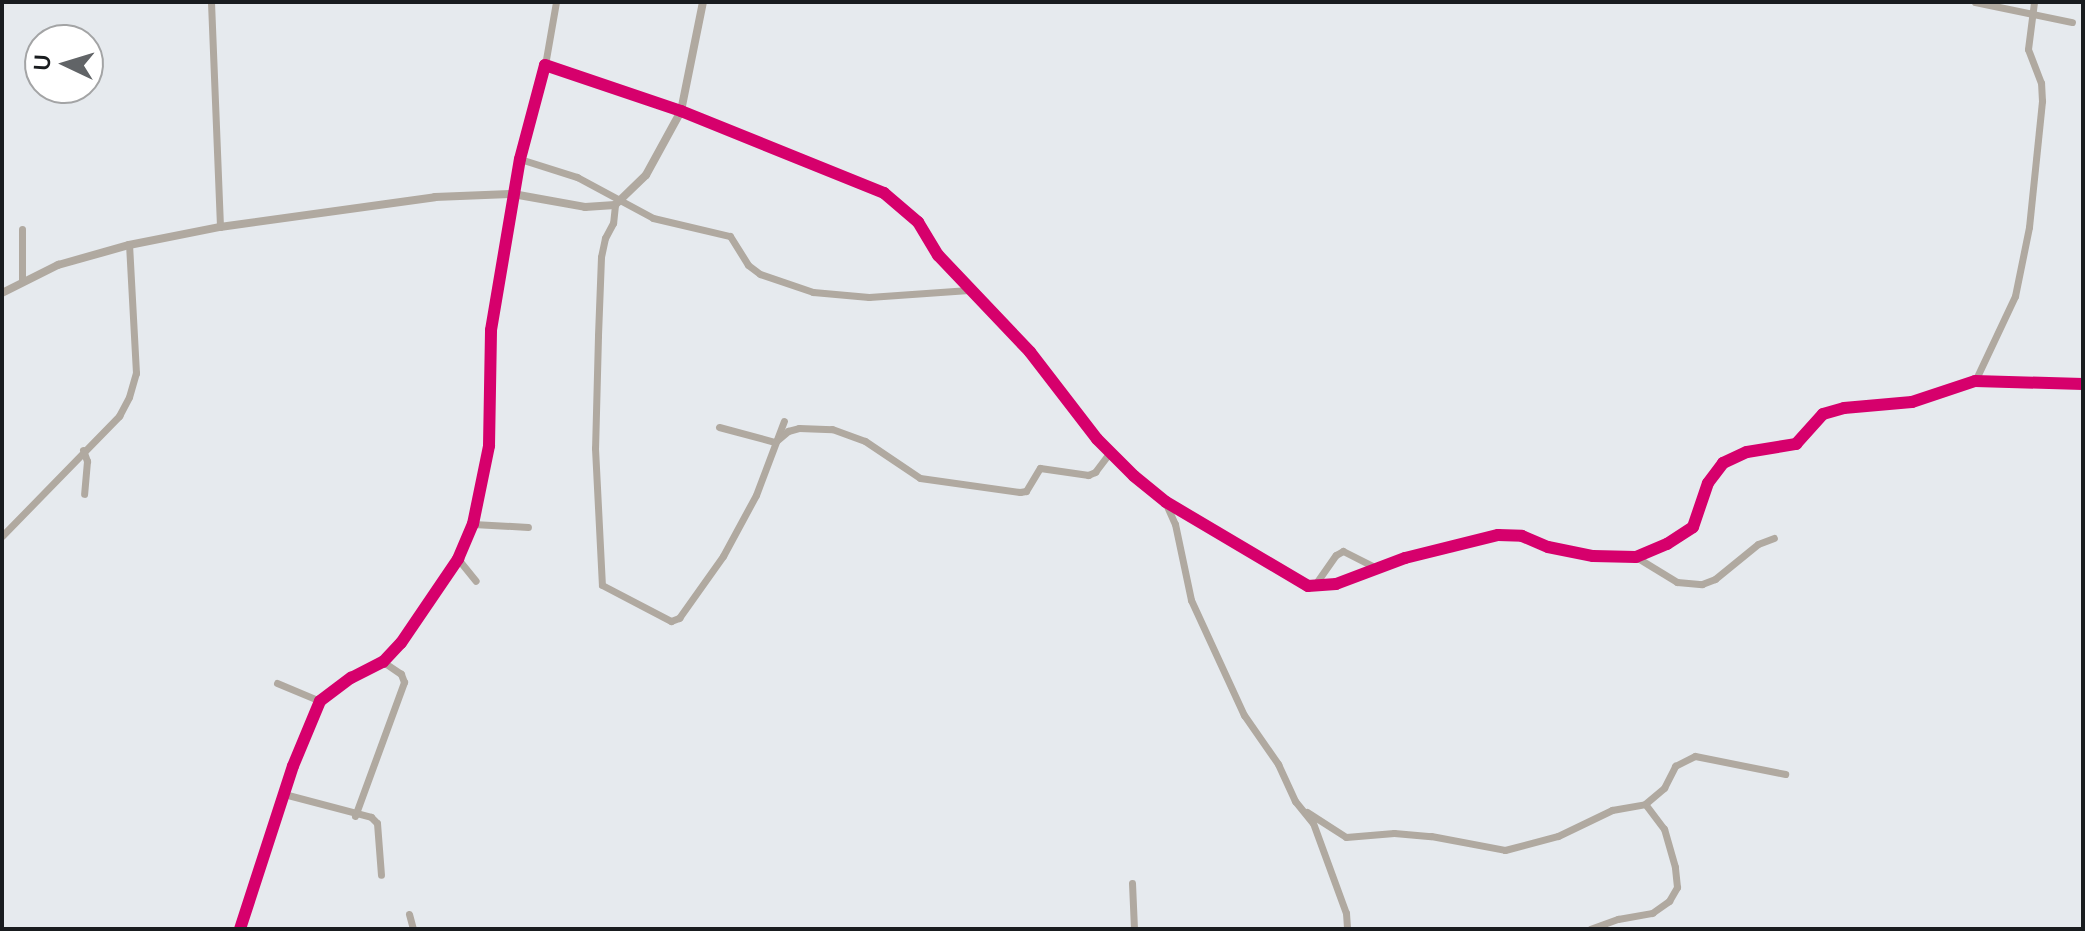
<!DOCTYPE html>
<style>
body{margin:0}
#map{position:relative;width:2085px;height:931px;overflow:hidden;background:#e6eaee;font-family:Lato,sans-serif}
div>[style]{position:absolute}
.minor>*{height:7px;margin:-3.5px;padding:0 3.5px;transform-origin:3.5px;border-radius:3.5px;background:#b0a9a0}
.tertiary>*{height:8px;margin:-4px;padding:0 4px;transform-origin:4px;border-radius:4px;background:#b0a9a0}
.cycleway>*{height:12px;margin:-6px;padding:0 6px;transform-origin:6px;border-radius:6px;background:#d6006c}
span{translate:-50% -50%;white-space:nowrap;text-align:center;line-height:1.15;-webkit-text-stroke:6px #fff;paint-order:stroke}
.frame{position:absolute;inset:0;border:4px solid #191c1f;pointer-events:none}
.north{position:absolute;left:24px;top:24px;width:80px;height:80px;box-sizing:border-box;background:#fff;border:2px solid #a3a4a5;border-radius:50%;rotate:274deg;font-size:22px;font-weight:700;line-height:32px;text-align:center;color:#191c1f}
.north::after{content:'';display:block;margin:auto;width:28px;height:36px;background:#616467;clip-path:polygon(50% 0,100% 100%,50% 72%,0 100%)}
</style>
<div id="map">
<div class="minor">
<i style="left:211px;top:2px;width:225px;rotate:87.7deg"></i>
<i style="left:1975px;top:2px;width:99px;rotate:11.7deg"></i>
<i style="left:545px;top:65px;width:64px;rotate:-80.1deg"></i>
<i style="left:520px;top:159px;width:60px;rotate:17.5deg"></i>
<i style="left:577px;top:177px;width:86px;rotate:28.3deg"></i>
<i style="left:653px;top:218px;width:79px;rotate:13.2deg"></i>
<i style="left:730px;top:236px;width:34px;rotate:58deg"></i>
<i style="left:748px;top:265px;width:15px;rotate:37deg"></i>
<i style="left:760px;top:274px;width:56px;rotate:18.8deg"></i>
<i style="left:813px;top:292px;width:56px;rotate:5.1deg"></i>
<i style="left:869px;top:297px;width:100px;rotate:-4deg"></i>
<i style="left:615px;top:205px;width:18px;rotate:96deg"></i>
<i style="left:613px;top:223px;width:17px;rotate:118deg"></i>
<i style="left:605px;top:238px;width:19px;rotate:102deg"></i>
<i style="left:601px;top:257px;width:79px;rotate:92.2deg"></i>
<i style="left:598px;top:336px;width:112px;rotate:91.5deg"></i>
<i style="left:595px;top:448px;width:137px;rotate:87.1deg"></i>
<i style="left:602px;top:585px;width:78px;rotate:27.6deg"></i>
<i style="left:671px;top:621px;width:9px;rotate:-21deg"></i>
<i style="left:679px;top:618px;width:76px;rotate:-54.6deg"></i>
<i style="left:723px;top:556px;width:69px;rotate:-61.6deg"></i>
<i style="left:756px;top:495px;width:79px;rotate:-69.3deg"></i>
<i style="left:22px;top:280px;width:51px;rotate:-90deg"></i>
<i style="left:1975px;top:381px;width:94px;rotate:-64.8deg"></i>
<i style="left:2015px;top:296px;width:70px;rotate:-78.5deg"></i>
<i style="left:2029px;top:227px;width:127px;rotate:-84.1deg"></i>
<i style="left:2042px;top:101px;width:18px;rotate:-93deg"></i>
<i style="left:2041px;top:83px;width:36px;rotate:-111deg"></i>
<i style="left:2028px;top:49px;width:47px;rotate:-82.7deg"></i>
<i style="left:719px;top:427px;width:58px;rotate:15deg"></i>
<i style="left:775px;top:442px;width:17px;rotate:-40deg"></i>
<i style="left:788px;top:431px;width:11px;rotate:-15deg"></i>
<i style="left:799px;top:428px;width:33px;rotate:2deg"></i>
<i style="left:832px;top:429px;width:35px;rotate:20deg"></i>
<i style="left:865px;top:441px;width:66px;rotate:33.9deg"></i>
<i style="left:920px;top:478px;width:101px;rotate:8deg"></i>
<i style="left:1020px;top:492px;width:6px;rotate:-9deg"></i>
<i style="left:1026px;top:491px;width:27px;rotate:-59deg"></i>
<i style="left:1040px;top:468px;width:49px;rotate:8.3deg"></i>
<i style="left:1088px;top:475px;width:8px;rotate:-23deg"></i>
<i style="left:1095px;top:472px;width:25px;rotate:-53deg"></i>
<i style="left:83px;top:450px;width:12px;rotate:70deg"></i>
<i style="left:87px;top:461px;width:33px;rotate:95deg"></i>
<i style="left:1166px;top:504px;width:22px;rotate:66deg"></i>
<i style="left:1175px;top:524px;width:78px;rotate:78.1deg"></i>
<i style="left:1191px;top:600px;width:127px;rotate:65.3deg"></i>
<i style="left:1244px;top:715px;width:60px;rotate:55.2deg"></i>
<i style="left:1278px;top:764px;width:41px;rotate:65.3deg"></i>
<i style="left:1295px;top:801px;width:28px;rotate:51deg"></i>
<i style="left:1313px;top:823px;width:96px;rotate:69.9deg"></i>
<i style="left:1346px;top:913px;width:16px;rotate:86deg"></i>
<i style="left:473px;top:524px;width:55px;rotate:3.1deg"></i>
<i style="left:2px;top:536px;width:168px;rotate:-45.7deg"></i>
<i style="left:119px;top:416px;width:21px;rotate:-62deg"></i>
<i style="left:129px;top:397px;width:25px;rotate:-74deg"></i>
<i style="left:136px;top:373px;width:128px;rotate:-93.1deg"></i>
<i style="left:1636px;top:557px;width:48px;rotate:31.4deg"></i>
<i style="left:1677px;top:582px;width:25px;rotate:5deg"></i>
<i style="left:1702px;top:584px;width:14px;rotate:-21deg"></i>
<i style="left:1715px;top:579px;width:55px;rotate:-39.1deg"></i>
<i style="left:1758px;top:544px;width:17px;rotate:-21deg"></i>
<i style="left:458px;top:559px;width:28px;rotate:51deg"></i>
<i style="left:1314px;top:586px;width:38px;rotate:-55deg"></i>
<i style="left:1336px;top:555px;width:8px;rotate:-30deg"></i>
<i style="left:1343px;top:551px;width:39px;rotate:27deg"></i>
<i style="left:277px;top:683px;width:47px;rotate:22.7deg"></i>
<i style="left:284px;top:794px;width:90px;rotate:14.8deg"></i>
<i style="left:371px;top:817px;width:8px;rotate:45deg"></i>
<i style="left:377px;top:823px;width:52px;rotate:85.6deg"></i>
<i style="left:1307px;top:812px;width:46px;rotate:32.7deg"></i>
<i style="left:1346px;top:837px;width:48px;rotate:-4.8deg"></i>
<i style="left:1394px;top:833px;width:37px;rotate:5deg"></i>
<i style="left:1431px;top:836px;width:75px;rotate:10.7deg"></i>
<i style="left:1505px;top:850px;width:55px;rotate:-14.8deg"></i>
<i style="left:1558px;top:836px;width:60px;rotate:-25.7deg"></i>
<i style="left:1612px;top:810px;width:34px;rotate:-10deg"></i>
<i style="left:1645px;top:804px;width:25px;rotate:-40deg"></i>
<i style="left:1664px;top:788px;width:25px;rotate:-63deg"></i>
<i style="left:1675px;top:766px;width:22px;rotate:-27deg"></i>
<i style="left:1695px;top:756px;width:92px;rotate:11.3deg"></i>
<i style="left:355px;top:816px;width:143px;rotate:-69.9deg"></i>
<i style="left:404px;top:682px;width:9px;rotate:-111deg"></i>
<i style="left:401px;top:674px;width:22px;rotate:-146deg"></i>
<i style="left:1132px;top:883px;width:46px;rotate:87.5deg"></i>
<i style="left:409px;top:914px;width:16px;rotate:75deg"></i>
<i style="left:240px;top:929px;width:171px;rotate:-72deg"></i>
<i style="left:293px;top:766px;width:70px;rotate:-67.4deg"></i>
<i style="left:320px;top:701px;width:39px;rotate:-37deg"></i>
<i style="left:351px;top:678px;width:36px;rotate:-27deg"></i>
<i style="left:383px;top:662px;width:26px;rotate:-47deg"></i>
<i style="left:401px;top:643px;width:102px;rotate:-55.8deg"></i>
<i style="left:458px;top:559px;width:38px;rotate:-67deg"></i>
<i style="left:473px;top:524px;width:80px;rotate:-78.4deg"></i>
<i style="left:489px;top:446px;width:116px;rotate:-89deg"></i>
<i style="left:491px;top:330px;width:173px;rotate:-80.4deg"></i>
<i style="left:520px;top:159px;width:97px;rotate:-75.1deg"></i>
<i style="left:545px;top:65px;width:144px;rotate:18.7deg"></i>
<i style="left:681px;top:111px;width:219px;rotate:22deg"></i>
<i style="left:884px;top:193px;width:45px;rotate:40.5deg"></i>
<i style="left:918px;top:222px;width:39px;rotate:59deg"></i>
<i style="left:938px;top:255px;width:134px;rotate:46.5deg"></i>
<i style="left:1030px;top:352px;width:110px;rotate:52.4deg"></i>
<i style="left:1097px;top:439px;width:52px;rotate:45deg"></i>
<i style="left:1134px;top:476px;width:41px;rotate:39.1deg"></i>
<i style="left:1166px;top:502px;width:165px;rotate:30.6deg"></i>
<i style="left:1308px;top:586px;width:28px;rotate:-4deg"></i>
<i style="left:1336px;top:584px;width:74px;rotate:-20.6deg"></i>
<i style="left:1405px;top:558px;width:96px;rotate:-13.9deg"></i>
<i style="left:1498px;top:535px;width:24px;rotate:2deg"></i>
<i style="left:1522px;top:536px;width:28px;rotate:23deg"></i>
<i style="left:1548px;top:547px;width:46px;rotate:11.3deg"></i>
<i style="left:1593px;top:556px;width:43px;rotate:1.3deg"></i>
<i style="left:1636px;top:557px;width:34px;rotate:-23deg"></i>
<i style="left:1667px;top:544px;width:31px;rotate:-33deg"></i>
<i style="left:1693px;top:527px;width:46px;rotate:-71.2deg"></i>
<i style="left:1708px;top:483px;width:25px;rotate:-53deg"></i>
<i style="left:1723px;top:463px;width:26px;rotate:-25deg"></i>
<i style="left:1747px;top:452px;width:50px;rotate:-9.3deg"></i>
<i style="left:1796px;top:444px;width:40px;rotate:-48deg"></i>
<i style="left:1823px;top:414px;width:22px;rotate:-16deg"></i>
<i style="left:1844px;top:408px;width:68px;rotate:-5deg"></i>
<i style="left:1912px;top:402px;width:66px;rotate:-18.4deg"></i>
<i style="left:1975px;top:381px;width:108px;rotate:1.6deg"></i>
<i style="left:1590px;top:929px;width:30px;rotate:-20deg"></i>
<i style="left:1618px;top:919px;width:35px;rotate:-10deg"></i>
<i style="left:1652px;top:913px;width:21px;rotate:-35deg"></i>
<i style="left:1669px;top:901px;width:16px;rotate:-60deg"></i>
<i style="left:1677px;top:887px;width:20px;rotate:-96deg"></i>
<i style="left:1675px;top:867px;width:40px;rotate:-106deg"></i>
<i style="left:1664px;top:829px;width:31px;rotate:-127deg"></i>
</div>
<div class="tertiary">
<i style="left:2px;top:293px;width:63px;rotate:-26.6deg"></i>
<i style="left:58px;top:265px;width:74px;rotate:-15.7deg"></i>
<i style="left:129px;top:245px;width:93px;rotate:-11.2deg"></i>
<i style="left:220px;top:227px;width:217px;rotate:-7.9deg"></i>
<i style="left:435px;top:197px;width:78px;rotate:-2.2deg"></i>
<i style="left:513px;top:194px;width:73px;rotate:10.2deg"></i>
<i style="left:585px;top:207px;width:30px;rotate:-4deg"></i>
<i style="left:615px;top:205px;width:43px;rotate:-44.1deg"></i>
<i style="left:646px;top:175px;width:73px;rotate:-61.3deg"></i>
<i style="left:681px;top:111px;width:111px;rotate:-78.6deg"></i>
</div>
<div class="cycleway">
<i style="left:240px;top:929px;width:171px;rotate:-72deg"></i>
<i style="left:293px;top:766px;width:70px;rotate:-67.4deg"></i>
<i style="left:320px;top:701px;width:39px;rotate:-37deg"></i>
<i style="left:351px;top:678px;width:36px;rotate:-27deg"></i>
<i style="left:383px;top:662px;width:26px;rotate:-47deg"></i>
<i style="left:401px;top:643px;width:102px;rotate:-55.8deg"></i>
<i style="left:458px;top:559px;width:38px;rotate:-67deg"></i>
<i style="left:473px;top:524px;width:80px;rotate:-78.4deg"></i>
<i style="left:489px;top:446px;width:116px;rotate:-89deg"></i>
<i style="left:491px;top:330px;width:173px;rotate:-80.4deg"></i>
<i style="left:520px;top:159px;width:97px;rotate:-75.1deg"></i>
<i style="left:545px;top:65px;width:144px;rotate:18.7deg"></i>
<i style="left:681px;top:111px;width:219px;rotate:22deg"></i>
<i style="left:884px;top:193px;width:45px;rotate:40.5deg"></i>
<i style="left:918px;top:222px;width:39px;rotate:59deg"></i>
<i style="left:938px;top:255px;width:134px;rotate:46.5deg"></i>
<i style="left:1030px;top:352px;width:110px;rotate:52.4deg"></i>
<i style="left:1097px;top:439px;width:52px;rotate:45deg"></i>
<i style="left:1134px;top:476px;width:41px;rotate:39.1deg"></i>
<i style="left:1166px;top:502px;width:165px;rotate:30.6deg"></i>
<i style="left:1308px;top:586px;width:28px;rotate:-4deg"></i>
<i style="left:1336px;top:584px;width:74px;rotate:-20.6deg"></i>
<i style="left:1405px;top:558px;width:96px;rotate:-13.9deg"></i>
<i style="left:1498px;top:535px;width:24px;rotate:2deg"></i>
<i style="left:1522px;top:536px;width:28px;rotate:23deg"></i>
<i style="left:1548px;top:547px;width:46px;rotate:11.3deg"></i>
<i style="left:1593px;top:556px;width:43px;rotate:1.3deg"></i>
<i style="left:1636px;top:557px;width:34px;rotate:-23deg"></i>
<i style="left:1667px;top:544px;width:31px;rotate:-33deg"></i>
<i style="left:1693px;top:527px;width:46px;rotate:-71.2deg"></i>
<i style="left:1708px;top:483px;width:25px;rotate:-53deg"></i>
<i style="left:1723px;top:463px;width:26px;rotate:-25deg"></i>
<i style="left:1747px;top:452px;width:50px;rotate:-9.3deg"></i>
<i style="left:1796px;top:444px;width:40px;rotate:-48deg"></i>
<i style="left:1823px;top:414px;width:22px;rotate:-16deg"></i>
<i style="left:1844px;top:408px;width:68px;rotate:-5deg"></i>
<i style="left:1912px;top:402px;width:66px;rotate:-18.4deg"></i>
<i style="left:1975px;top:381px;width:108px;rotate:1.6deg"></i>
</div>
<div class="frame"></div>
<div class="north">U</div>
</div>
